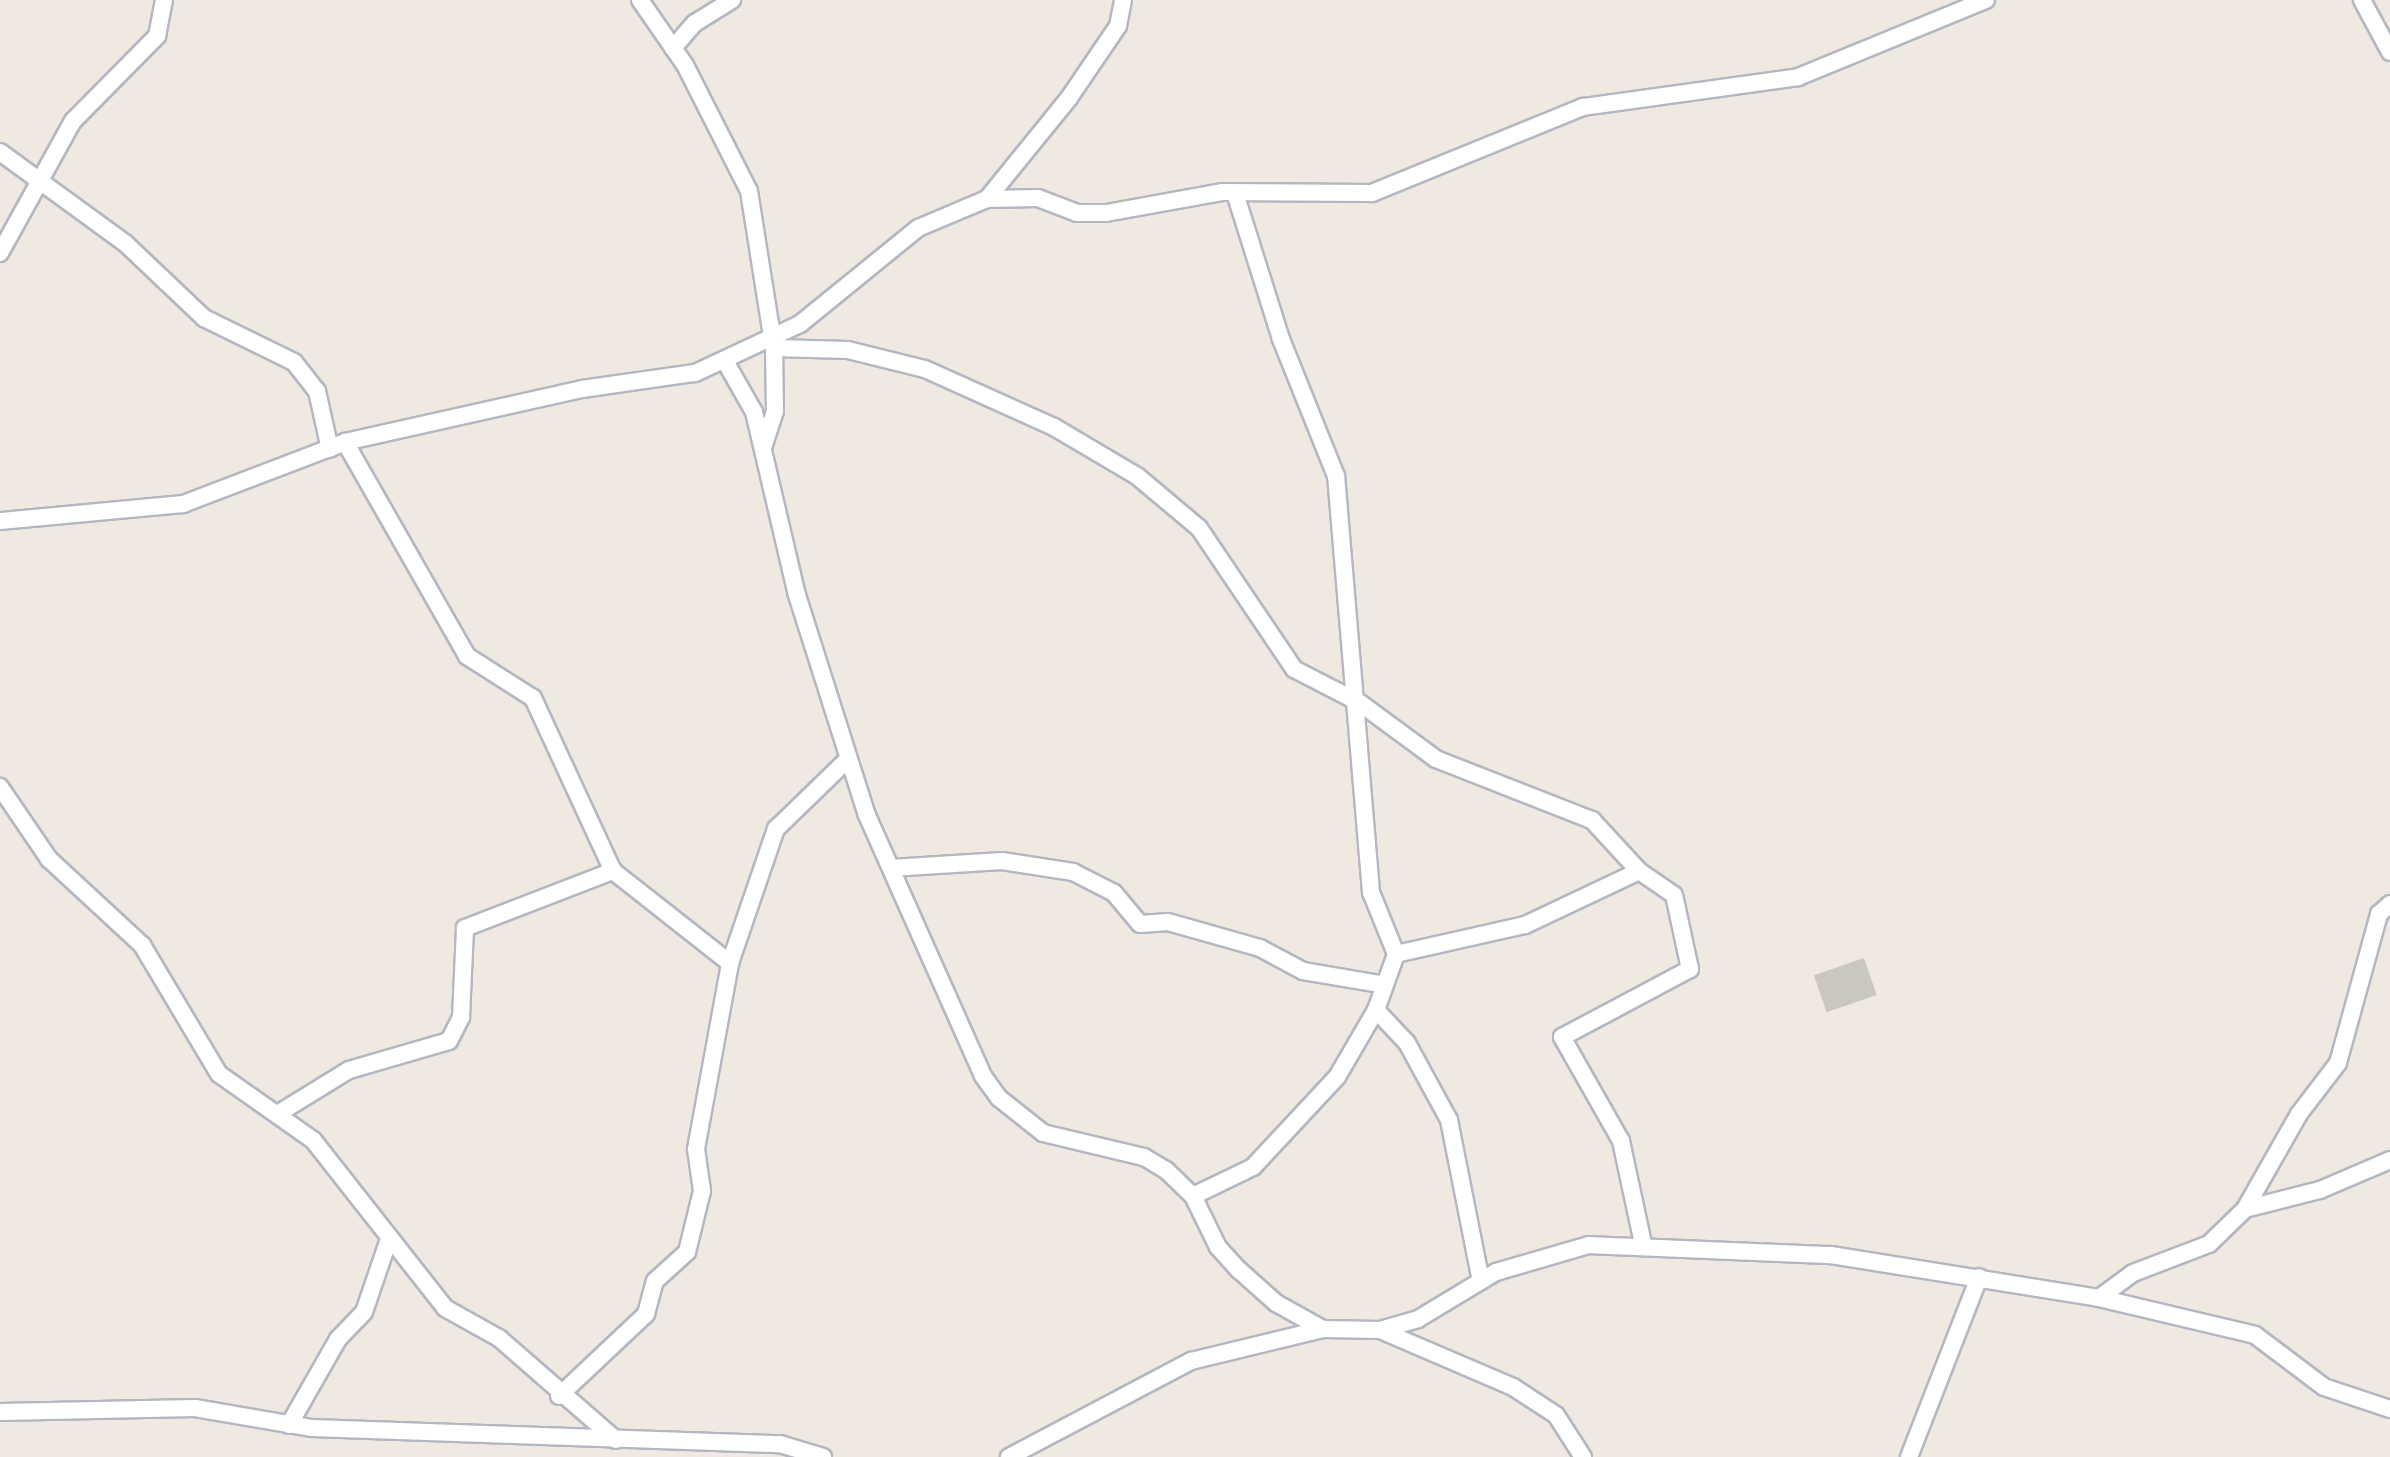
<!DOCTYPE html>
<style>
body{margin:0}
#map{position:relative;width:2390px;height:1457px;overflow:hidden;background:#efe9e1;font-family:Cabin,sans-serif}
div>[style]{position:absolute}
.building>*{inset:0;background:#cbc7bf;transform-origin:0 0}
.roads{filter:drop-shadow(2px 0 #b4b7c1) drop-shadow(-2px 0 #b4b7c1) drop-shadow(0 2px #b4b7c1) drop-shadow(0 -2px #b4b7c1)}
.minor>*{height:16px;margin:-8px;padding:0 8px;transform-origin:8px;border-radius:8px;background:#fff}
span{translate:-50% -50%;white-space:nowrap;text-align:center;line-height:1.15;-webkit-text-stroke:8px #fff;paint-order:stroke}
</style>
<div id="map">
<div class="building">
<i style="left:1864px;top:958px;width:39px;height:53px;rotate:71deg"></i>
</div>
<div class="roads">
<div class="minor">
<i style="left:640px;top:0;width:79px;rotate:55.3deg"></i>
<i style="left:685px;top:65px;width:141px;rotate:63.1deg"></i>
<i style="left:749px;top:191px;width:159px;rotate:81deg"></i>
<i style="left:774px;top:348px;width:63px;rotate:89.1deg"></i>
<i style="left:775px;top:411px;width:39px;rotate:108deg"></i>
<i style="left:2362px;top:0;width:59px;rotate:61.7deg"></i>
<i style="left:673px;top:48px;width:33px;rotate:-49deg"></i>
<i style="left:695px;top:23px;width:44px;rotate:-31.9deg"></i>
<i style="left:0;top:152px;width:155px;rotate:36.1deg"></i>
<i style="left:125px;top:243px;width:109px;rotate:43.5deg"></i>
<i style="left:204px;top:318px;width:100px;rotate:26.1deg"></i>
<i style="left:294px;top:362px;width:37px;rotate:52deg"></i>
<i style="left:317px;top:391px;width:59px;rotate:77.4deg"></i>
<i style="left:987px;top:199px;width:130px;rotate:-50.9deg"></i>
<i style="left:1069px;top:98px;width:87px;rotate:-55.8deg"></i>
<i style="left:1118px;top:26px;width:26px;rotate:-79deg"></i>
<i style="left:0;top:253px;width:151px;rotate:-61.1deg"></i>
<i style="left:73px;top:121px;width:120px;rotate:-45.3deg"></i>
<i style="left:157px;top:36px;width:37px;rotate:-79deg"></i>
<i style="left:774px;top:348px;width:74px;rotate:1.5deg"></i>
<i style="left:848px;top:350px;width:79px;rotate:13.9deg"></i>
<i style="left:925px;top:369px;width:141px;rotate:24.2deg"></i>
<i style="left:1054px;top:427px;width:96px;rotate:30.6deg"></i>
<i style="left:1137px;top:476px;width:81px;rotate:40deg"></i>
<i style="left:1199px;top:528px;width:170px;rotate:56deg"></i>
<i style="left:1294px;top:669px;width:74px;rotate:27.3deg"></i>
<i style="left:1360px;top:703px;width:94px;rotate:36.4deg"></i>
<i style="left:1436px;top:759px;width:168px;rotate:21.4deg"></i>
<i style="left:1592px;top:820px;width:69px;rotate:47.3deg"></i>
<i style="left:1639px;top:871px;width:42px;rotate:34.4deg"></i>
<i style="left:1674px;top:895px;width:76px;rotate:77.8deg"></i>
<i style="left:1690px;top:969px;width:145px;rotate:152deg"></i>
<i style="left:1562px;top:1037px;width:120px;rotate:60.4deg"></i>
<i style="left:1621px;top:1141px;width:105px;rotate:77.9deg"></i>
<i style="left:725px;top:361px;width:59px;rotate:60.4deg"></i>
<i style="left:754px;top:412px;width:188px;rotate:76.8deg"></i>
<i style="left:797px;top:595px;width:229px;rotate:72.4deg"></i>
<i style="left:866px;top:813px;width:288px;rotate:66deg"></i>
<i style="left:983px;top:1076px;width:27px;rotate:54deg"></i>
<i style="left:999px;top:1098px;width:56px;rotate:38.5deg"></i>
<i style="left:1043px;top:1133px;width:104px;rotate:13.4deg"></i>
<i style="left:1144px;top:1157px;width:26px;rotate:31deg"></i>
<i style="left:1166px;top:1170px;width:37px;rotate:44deg"></i>
<i style="left:1193px;top:1196px;width:57px;rotate:63.9deg"></i>
<i style="left:1218px;top:1247px;width:31px;rotate:48deg"></i>
<i style="left:1239px;top:1270px;width:50px;rotate:41.7deg"></i>
<i style="left:1276px;top:1303px;width:54px;rotate:29deg"></i>
<i style="left:345px;top:442px;width:246px;rotate:60.3deg"></i>
<i style="left:467px;top:656px;width:78px;rotate:32.5deg"></i>
<i style="left:533px;top:698px;width:191px;rotate:65.2deg"></i>
<i style="left:613px;top:871px;width:149px;rotate:38.2deg"></i>
<i style="left:0;top:521px;width:184px;rotate:-5.3deg"></i>
<i style="left:183px;top:504px;width:173px;rotate:-20.9deg"></i>
<i style="left:345px;top:442px;width:243px;rotate:-12.6deg"></i>
<i style="left:582px;top:389px;width:114px;rotate:-8.1deg"></i>
<i style="left:695px;top:373px;width:116px;rotate:-25deg"></i>
<i style="left:800px;top:324px;width:152px;rotate:-39.1deg"></i>
<i style="left:918px;top:228px;width:75px;rotate:-22.8deg"></i>
<i style="left:987px;top:199px;width:51px;rotate:-1.1deg"></i>
<i style="left:1038px;top:198px;width:42px;rotate:21deg"></i>
<i style="left:1077px;top:213px;width:29px"></i>
<i style="left:1106px;top:213px;width:119px;rotate:-10.2deg"></i>
<i style="left:1223px;top:192px;width:149px;rotate:0.4deg"></i>
<i style="left:1372px;top:193px;width:228px;rotate:-22.2deg"></i>
<i style="left:1583px;top:107px;width:217px;rotate:-7.9deg"></i>
<i style="left:1798px;top:77px;width:203px;rotate:-22.3deg"></i>
<i style="left:0;top:787px;width:87px;rotate:55.8deg"></i>
<i style="left:49px;top:859px;width:127px;rotate:42.8deg"></i>
<i style="left:142px;top:945px;width:150px;rotate:59.2deg"></i>
<i style="left:219px;top:1074px;width:115px;rotate:35.1deg"></i>
<i style="left:313px;top:1140px;width:214px;rotate:51.8deg"></i>
<i style="left:445px;top:1308px;width:62px;rotate:29.1deg"></i>
<i style="left:499px;top:1338px;width:155px;rotate:41.1deg"></i>
<i style="left:891px;top:868px;width:111px;rotate:-3.6deg"></i>
<i style="left:1002px;top:861px;width:72px;rotate:8.8deg"></i>
<i style="left:1073px;top:872px;width:46px;rotate:27.1deg"></i>
<i style="left:1114px;top:893px;width:40px;rotate:50deg"></i>
<i style="left:1140px;top:924px;width:28px;rotate:-4deg"></i>
<i style="left:1168px;top:922px;width:96px;rotate:15.8deg"></i>
<i style="left:1260px;top:948px;width:49px;rotate:28.1deg"></i>
<i style="left:1303px;top:971px;width:83px;rotate:9.7deg"></i>
<i style="left:1396px;top:954px;width:132px;rotate:-12.7deg"></i>
<i style="left:1525px;top:925px;width:126px;rotate:-25.3deg"></i>
<i style="left:1376px;top:1010px;width:45px;rotate:46.8deg"></i>
<i style="left:1407px;top:1043px;width:88px;rotate:61.4deg"></i>
<i style="left:1449px;top:1120px;width:164px;rotate:78.8deg"></i>
<i style="left:279px;top:1113px;width:82px;rotate:-31.6deg"></i>
<i style="left:349px;top:1070px;width:104px;rotate:-16.2deg"></i>
<i style="left:449px;top:1041px;width:27px;rotate:-63deg"></i>
<i style="left:461px;top:1017px;width:89px;rotate:-87.4deg"></i>
<i style="left:465px;top:928px;width:159px;rotate:-21.1deg"></i>
<i style="left:1193px;top:1196px;width:67px;rotate:-25.8deg"></i>
<i style="left:1253px;top:1167px;width:123px;rotate:-47deg"></i>
<i style="left:1337px;top:1077px;width:78px;rotate:-59.8deg"></i>
<i style="left:1376px;top:1010px;width:59px;rotate:-70.3deg"></i>
<i style="left:1396px;top:954px;width:67px;rotate:-112deg"></i>
<i style="left:1371px;top:892px;width:417px;rotate:-94.8deg"></i>
<i style="left:1336px;top:476px;width:148px;rotate:-111.9deg"></i>
<i style="left:1281px;top:339px;width:153px;rotate:-107.5deg"></i>
<i style="left:2245px;top:1209px;width:77px;rotate:-14.2deg"></i>
<i style="left:2320px;top:1190px;width:76px;rotate:-23.2deg"></i>
<i style="left:2099px;top:1298px;width:42px;rotate:-36.3deg"></i>
<i style="left:2133px;top:1273px;width:81px;rotate:-20.9deg"></i>
<i style="left:2209px;top:1244px;width:50px;rotate:-44.2deg"></i>
<i style="left:2245px;top:1209px;width:109px;rotate:-60.4deg"></i>
<i style="left:2299px;top:1114px;width:64px;rotate:-52.6deg"></i>
<i style="left:2338px;top:1063px;width:155px;rotate:-74.6deg"></i>
<i style="left:2379px;top:914px;width:15px;rotate:-42deg"></i>
<i style="left:1380px;top:1330px;width:145px;rotate:23.2deg"></i>
<i style="left:1513px;top:1387px;width:51px;rotate:33.1deg"></i>
<i style="left:1556px;top:1415px;width:50px;rotate:57.3deg"></i>
<i style="left:559px;top:1396px;width:120px;rotate:-43.3deg"></i>
<i style="left:646px;top:1314px;width:34px;rotate:-75deg"></i>
<i style="left:655px;top:1281px;width:43px;rotate:-42.2deg"></i>
<i style="left:687px;top:1252px;width:63px;rotate:-76.2deg"></i>
<i style="left:702px;top:1191px;width:42px;rotate:-98.1deg"></i>
<i style="left:696px;top:1149px;width:189px;rotate:-79.6deg"></i>
<i style="left:730px;top:963px;width:142px;rotate:-71.1deg"></i>
<i style="left:776px;top:829px;width:99px;rotate:-44.2deg"></i>
<i style="left:0;top:1412px;width:195px;rotate:-1.2deg"></i>
<i style="left:195px;top:1408px;width:119px;rotate:9.7deg"></i>
<i style="left:312px;top:1428px;width:468px;rotate:2deg"></i>
<i style="left:780px;top:1444px;width:45px;rotate:16.8deg"></i>
<i style="left:289px;top:1425px;width:99px;rotate:-60.3deg"></i>
<i style="left:338px;top:1339px;width:37px;rotate:-46deg"></i>
<i style="left:364px;top:1312px;width:77px;rotate:-71.1deg"></i>
<i style="left:1009px;top:1457px;width:206px;rotate:-27.8deg"></i>
<i style="left:1191px;top:1361px;width:136px;rotate:-13.6deg"></i>
<i style="left:1323px;top:1329px;width:57px;rotate:1deg"></i>
<i style="left:1380px;top:1330px;width:40px;rotate:-16deg"></i>
<i style="left:1418px;top:1319px;width:91px;rotate:-31.1deg"></i>
<i style="left:1496px;top:1272px;width:97px;rotate:-16.2deg"></i>
<i style="left:1589px;top:1245px;width:242px;rotate:2.4deg"></i>
<i style="left:1831px;top:1255px;width:271px;rotate:9.1deg"></i>
<i style="left:2099px;top:1298px;width:160px;rotate:13.3deg"></i>
<i style="left:2255px;top:1335px;width:86px;rotate:37deg"></i>
<i style="left:2324px;top:1387px;width:70px;rotate:18.4deg"></i>
<i style="left:1909px;top:1457px;width:193px;rotate:-68.7deg"></i>
</div>
</div>
</div>
